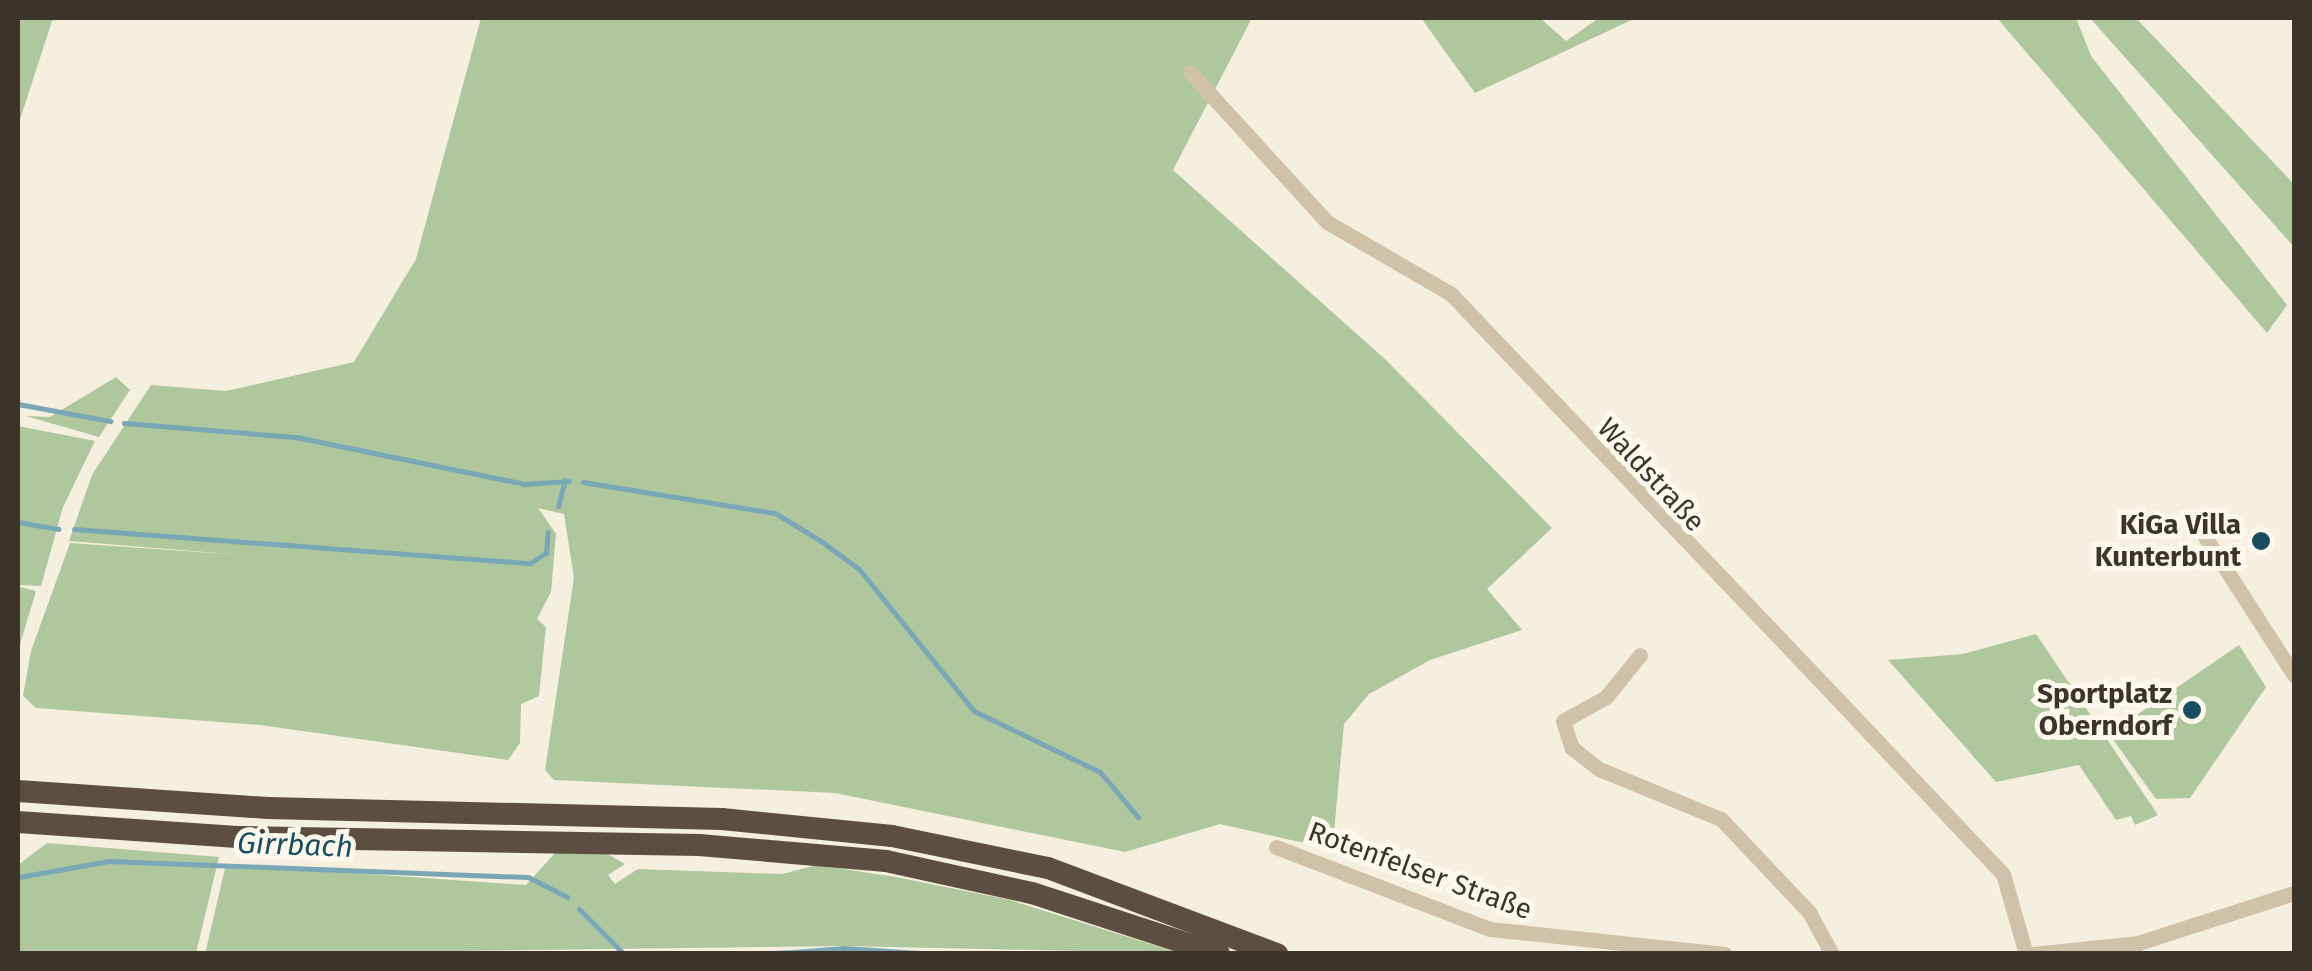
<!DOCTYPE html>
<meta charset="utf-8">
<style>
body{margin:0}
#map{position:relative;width:2312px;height:971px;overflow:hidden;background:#f5efde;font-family:"Fira Sans",sans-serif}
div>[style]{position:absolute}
.green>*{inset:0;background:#afc79c}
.water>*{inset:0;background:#7aa7b6}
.stream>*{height:5px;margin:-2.5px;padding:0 2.5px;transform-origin:2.5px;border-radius:2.5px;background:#7aa7b6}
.minor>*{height:15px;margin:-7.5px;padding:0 7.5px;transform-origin:7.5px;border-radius:7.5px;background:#cfc2a8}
.highway>*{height:22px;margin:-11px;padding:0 11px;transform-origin:11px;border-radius:11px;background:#5d4f3f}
.dots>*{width:28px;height:28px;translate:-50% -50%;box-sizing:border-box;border:5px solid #fcf8ec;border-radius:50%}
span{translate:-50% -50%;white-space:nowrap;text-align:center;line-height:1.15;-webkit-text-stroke:10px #fcf8ec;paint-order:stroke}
.street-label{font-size:28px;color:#3c3329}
.poi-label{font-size:28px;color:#3c3329;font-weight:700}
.right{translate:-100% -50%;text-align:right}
.water-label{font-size:30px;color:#194e62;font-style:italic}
.frame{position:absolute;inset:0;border:20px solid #3c3329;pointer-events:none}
</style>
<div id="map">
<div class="green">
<i style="clip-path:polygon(18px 18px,53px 18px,18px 126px)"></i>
<i style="clip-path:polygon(481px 18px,1252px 18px,1173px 170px,1386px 360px,1552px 528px,1487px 589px,1522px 630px,1430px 660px,1369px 694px,1344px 724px,1333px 843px,1322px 847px,1220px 824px,1125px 852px,835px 793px,554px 780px,545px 770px,574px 578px,564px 514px,538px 508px,556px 534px,551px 592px,537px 619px,546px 627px,539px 696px,521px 704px,520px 743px,508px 760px,260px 725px,36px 708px,23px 696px,31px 651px,70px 543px,242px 555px,69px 541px,92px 475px,151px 385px,226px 391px,354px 362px,416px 259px)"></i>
<i style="clip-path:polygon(1421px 18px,1540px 18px,1566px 41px,1599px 18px,1636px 18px,1475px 93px)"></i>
<i style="clip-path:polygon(1997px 18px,2076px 18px,2091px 56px,2287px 305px,2267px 333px)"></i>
<i style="clip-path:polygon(2090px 18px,2136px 18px,2294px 184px,2294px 247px)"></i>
<i style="clip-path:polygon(116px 377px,130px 390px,99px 437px,26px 416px,50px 417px)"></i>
<i style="clip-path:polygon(18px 426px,95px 441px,63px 507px,41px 586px,18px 585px)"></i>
<i style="clip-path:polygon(21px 587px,36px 591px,18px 651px,18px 588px)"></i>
<i style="clip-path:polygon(2036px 634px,2158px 815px,2135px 825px,2131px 816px,2116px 820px,2079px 765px,1996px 782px,1888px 660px,1963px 654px)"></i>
<i style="clip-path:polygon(2239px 645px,2266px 687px,2190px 798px,2156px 799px,2109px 734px)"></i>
<i style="clip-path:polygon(47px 843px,219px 857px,196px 953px,18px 953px,18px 865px)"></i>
<i style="clip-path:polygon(555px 853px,607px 854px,625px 864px,608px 875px,615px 884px,638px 869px,782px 874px,817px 865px,896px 877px,1010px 900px,1179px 953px,844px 946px,205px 954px,226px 864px,526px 885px)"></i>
</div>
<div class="water">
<i style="clip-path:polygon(844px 946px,950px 953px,731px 953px,794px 950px)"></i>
</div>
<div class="stream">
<i style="left:18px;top:404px;width:94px;rotate:10.5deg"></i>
<i style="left:124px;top:423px;width:173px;rotate:4.7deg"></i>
<i style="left:296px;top:437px;width:233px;rotate:11.6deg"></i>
<i style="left:524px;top:484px;width:45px;rotate:-3.8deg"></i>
<i style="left:583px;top:482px;width:194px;rotate:9.2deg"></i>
<i style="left:775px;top:513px;width:54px;rotate:31.3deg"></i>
<i style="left:821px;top:541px;width:47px;rotate:36.4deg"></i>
<i style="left:859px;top:569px;width:183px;rotate:51deg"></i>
<i style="left:974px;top:711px;width:140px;rotate:25.8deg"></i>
<i style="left:1100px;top:772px;width:59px;rotate:49.8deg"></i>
<i style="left:558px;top:506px;width:27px;rotate:-75deg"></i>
<i style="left:18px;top:522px;width:41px;rotate:9.9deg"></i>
<i style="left:74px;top:529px;width:457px;rotate:4.3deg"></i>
<i style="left:530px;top:563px;width:19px;rotate:-32deg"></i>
<i style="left:546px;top:553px;width:21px;rotate:-85deg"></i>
<i style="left:19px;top:877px;width:91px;rotate:-10.1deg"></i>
<i style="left:109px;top:861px;width:419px;rotate:2.2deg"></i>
<i style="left:528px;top:877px;width:44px;rotate:27.1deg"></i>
<i style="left:579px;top:909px;width:64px;rotate:45deg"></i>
</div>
<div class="minor">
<i style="left:1190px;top:72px;width:203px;rotate:47.6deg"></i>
<i style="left:1327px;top:222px;width:143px;rotate:30.1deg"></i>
<i style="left:1451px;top:294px;width:543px;rotate:46.34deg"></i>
<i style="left:1826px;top:687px;width:257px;rotate:46.6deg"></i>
<i style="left:2003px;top:874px;width:83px;rotate:74deg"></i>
<i style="left:2196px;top:523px;width:181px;rotate:57.2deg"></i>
<i style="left:1640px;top:655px;width:54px;rotate:129deg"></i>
<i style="left:1606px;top:697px;width:49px;rotate:150.8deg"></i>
<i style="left:1563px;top:721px;width:28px;rotate:72deg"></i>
<i style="left:1572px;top:748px;width:34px;rotate:38deg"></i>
<i style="left:1599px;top:769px;width:132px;rotate:22.3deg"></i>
<i style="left:1721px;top:819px;width:128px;rotate:46.6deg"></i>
<i style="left:1809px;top:912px;width:48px;rotate:61.3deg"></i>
<i style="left:1276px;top:847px;width:229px;rotate:21deg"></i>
<i style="left:1490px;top:929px;width:236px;rotate:6.1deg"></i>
<i style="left:2032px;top:954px;width:107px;rotate:-5.9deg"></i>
<i style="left:2138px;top:943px;width:164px;rotate:-17.8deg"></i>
</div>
<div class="highway">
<i style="left:18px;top:791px;width:251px;rotate:3.9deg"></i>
<i style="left:268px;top:808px;width:454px;rotate:1.4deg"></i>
<i style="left:722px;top:819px;width:171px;rotate:5.7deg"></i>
<i style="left:892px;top:836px;width:159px;rotate:11.6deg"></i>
<i style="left:1048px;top:868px;width:245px;rotate:20.6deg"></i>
<i style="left:18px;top:822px;width:223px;rotate:3.9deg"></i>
<i style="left:240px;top:837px;width:459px;rotate:1deg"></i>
<i style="left:699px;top:845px;width:188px;rotate:4.9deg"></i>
<i style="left:886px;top:861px;width:149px;rotate:12.4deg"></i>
<i style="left:1032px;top:893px;width:197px;rotate:18.1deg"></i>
</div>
<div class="dots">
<i style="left:2261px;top:541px;background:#194e62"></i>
<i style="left:2192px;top:710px;background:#194e62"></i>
</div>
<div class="street-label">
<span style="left:1651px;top:475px;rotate:47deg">Waldstraße</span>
<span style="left:1420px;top:871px;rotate:20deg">Rotenfelser Straße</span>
</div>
<div class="poi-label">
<span class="right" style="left:2241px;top:541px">KiGa Villa<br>Kunterbunt</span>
<span class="right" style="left:2172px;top:710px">Sportplatz<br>Oberndorf</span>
</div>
<div class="water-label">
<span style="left:295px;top:845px;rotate:2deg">Girrbach</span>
</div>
<div class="frame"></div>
</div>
